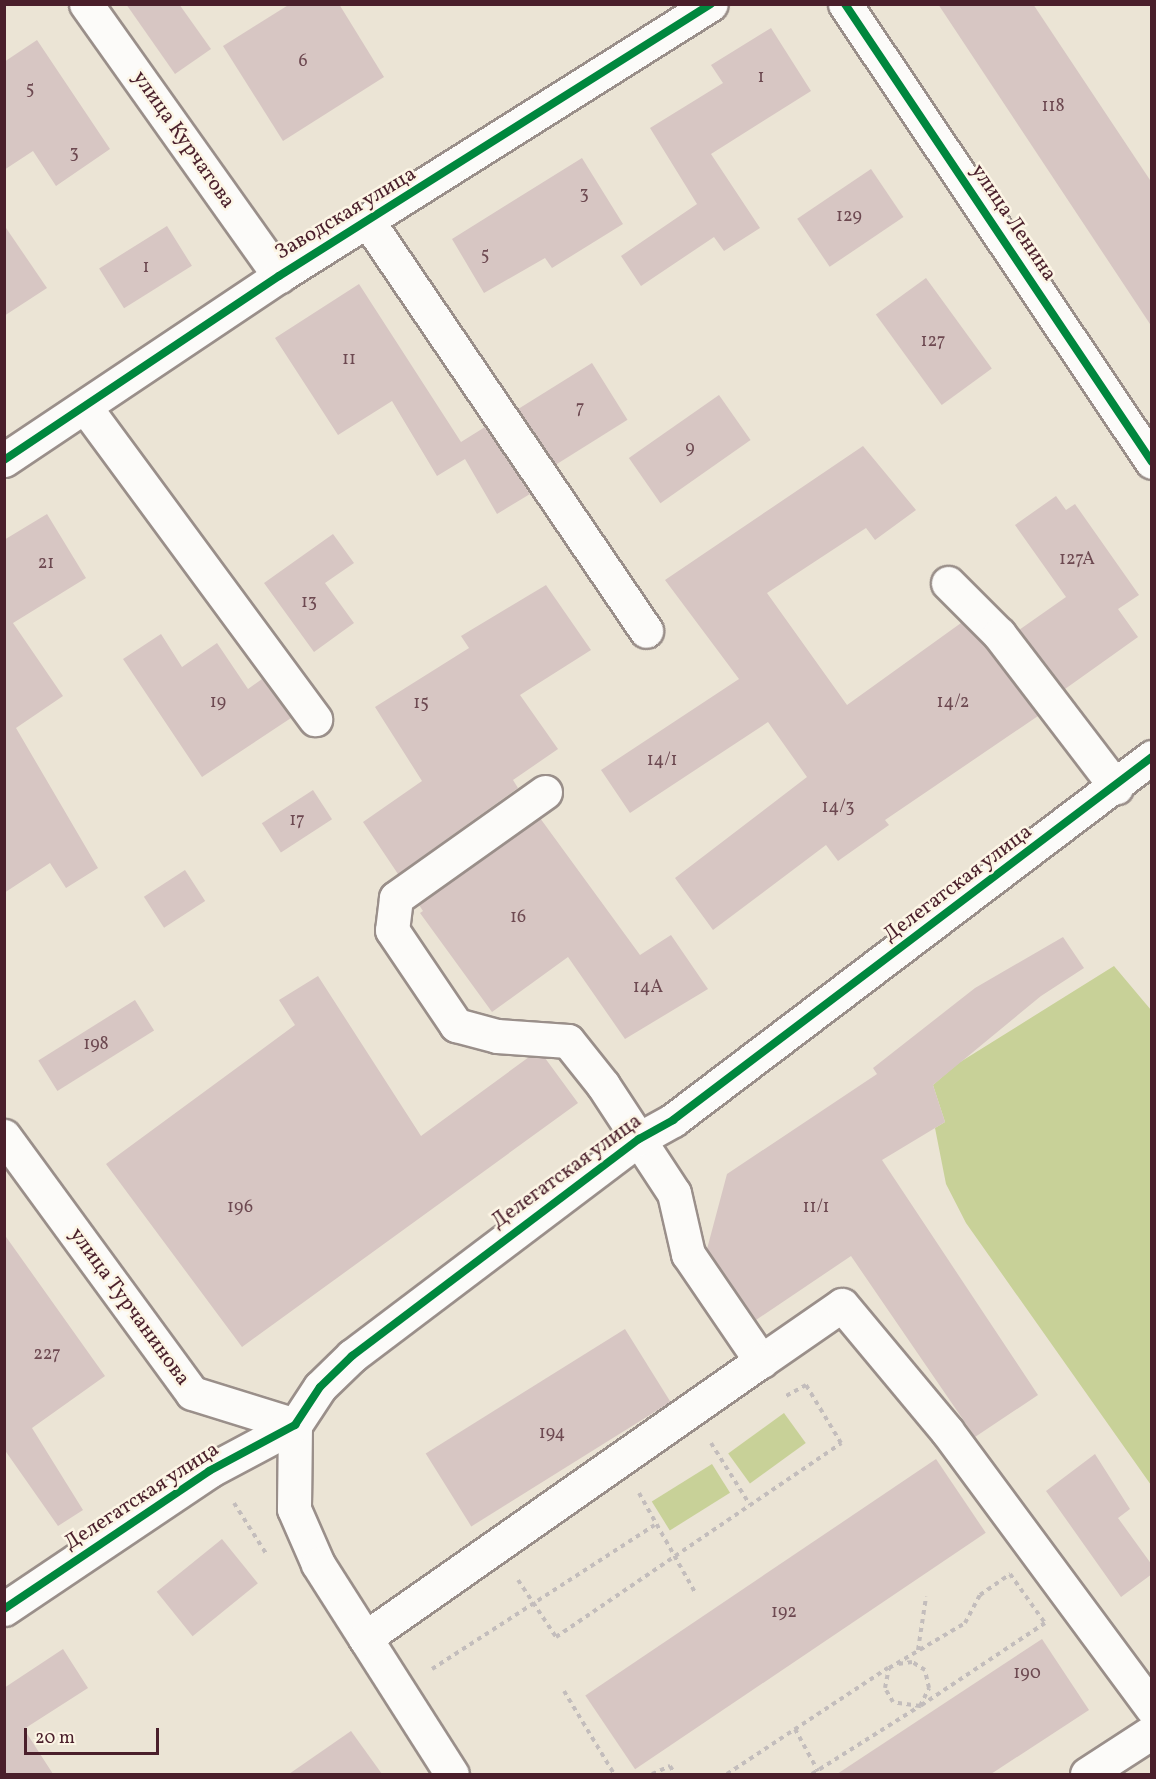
<!DOCTYPE html>
<meta charset="utf-8">
<style>
body{margin:0}
#map{position:relative;width:1156px;height:1779px;overflow:hidden;background:#ebe4d5;font-family:Vollkorn,serif}
div>[style]{position:absolute}
.green>*{inset:0;background:#c8d198;transform-origin:0 0}
.building>*{inset:0;background:#d7c6c3;transform-origin:0 0}
.path>*{height:4px;margin-top:-2px;transform-origin:0;background:repeating-linear-gradient(90deg,#c3bdbc 0 4.5px,transparent 0 9px)}
.roads{filter:drop-shadow(2px 0 #9a8f8a) drop-shadow(-2px 0 #9a8f8a) drop-shadow(0 2px #9a8f8a) drop-shadow(0 -2px #9a8f8a)}
.minor>*{height:33px;margin:-16.5px;padding:0 16.5px;transform-origin:16.5px;border-radius:16.5px;background:#fcfbf9}
.cycleway>*{height:8px;margin:-4px;padding:0 4px;transform-origin:4px;border-radius:4px;background:#00873e}
span{translate:-50% -50%;white-space:nowrap;text-align:center;line-height:1.15;-webkit-text-stroke:5px #fcf5e5;paint-order:stroke}
.number-label{font-size:18px;color:#6d4951}
.number-label span{-webkit-text-stroke-width:0}
.street-label{font-size:21px;color:#4a1f2b}
.frame{position:absolute;inset:0;border:6px solid #4a1f2b;pointer-events:none}
.scale{position:absolute;left:24px;top:1728px;width:135px;height:27px;box-sizing:border-box;border:3px solid #4a1f2b;border-top:0;padding-left:8px;font-size:18px;line-height:21px;white-space:nowrap;color:#4a1f2b;-webkit-text-stroke:4px #fcf5e5;paint-order:stroke}
</style>
<div id="map">
<div class="green">
<i style="clip-path:polygon(1114px 966px,1151px 1010px,1151px 1485px,966px 1223px,946px 1184px,935px 1128px,945px 1122px,933px 1085px,957px 1064px)"></i>
<i style="left:784px;top:1413px;width:37px;height:69px;rotate:54deg"></i>
<i style="left:712px;top:1464px;width:34px;height:71px;rotate:58deg"></i>
</div>
<div class="building">
<i style="clip-path:polygon(126px 4px,179px 4px,211px 49px,175px 74px)"></i>
<i style="clip-path:polygon(290px 4px,339px 4px,384px 77px,283px 141px,223px 46px)"></i>
<i style="clip-path:polygon(938px 4px,1033px 4px,1152px 183px,1152px 327px)"></i>
<i style="clip-path:polygon(771px 28px,811px 91px,711px 154px,760px 228px,724px 251px,714px 237px,641px 286px,621px 256px,697px 204px,650px 128px,723px 83px,711px 65px)"></i>
<i style="clip-path:polygon(37px 40px,110px 149px,56px 186px,33px 151px,4px 170px,4px 62px)"></i>
<i style="clip-path:polygon(582px 158px,623px 224px,552px 268px,545px 258px,484px 293px,452px 239px)"></i>
<i style="left:871px;top:169px;width:58px;height:89px;rotate:56deg"></i>
<i style="clip-path:polygon(4px 225px,47px 288px,4px 316px)"></i>
<i style="left:167px;top:226px;width:47px;height:80px;rotate:58deg"></i>
<i style="left:926px;top:278px;width:112px;height:62px;rotate:54deg"></i>
<i style="clip-path:polygon(359px 284px,461px 442px,485px 427px,530px 494px,497px 514px,465px 459px,437px 476px,392px 401px,338px 435px,275px 338px)"></i>
<i style="left:592px;top:363px;width:67px;height:87px;rotate:58deg"></i>
<i style="left:719px;top:395px;width:55px;height:110px;rotate:55deg"></i>
<i style="clip-path:polygon(863px 446px,916px 510px,875px 540px,866px 528px,767px 593px,847px 705px,961px 623px,985px 646px,1038px 716px,885px 820px,889px 825px,838px 861px,826px 845px,713px 930px,675px 878px,807px 777px,768px 722px,630px 813px,601px 770px,739px 679px,665px 580px)"></i>
<i style="clip-path:polygon(1056px 496px,1066px 510px,1075px 504px,1139px 595px,1118px 609px,1138px 637px,1065px 689px,1019px 630px,1066px 597px,1015px 525px)"></i>
<i style="clip-path:polygon(47px 514px,86px 578px,13px 623px,63px 696px,16px 728px,98px 868px,66px 888px,50px 863px,4px 893px,4px 540px)"></i>
<i style="clip-path:polygon(333px 534px,354px 563px,325px 583px,354px 623px,314px 652px,264px 583px)"></i>
<i style="clip-path:polygon(546px 585px,591px 650px,520px 695px,558px 749px,513px 780px,518px 788px,398px 874px,363px 822px,422px 781px,375px 707px,469px 648px,461px 636px)"></i>
<i style="clip-path:polygon(161px 634px,182px 667px,217px 643px,248px 689px,262px 679px,291px 718px,202px 777px,123px 659px)"></i>
<i style="left:313px;top:790px;width:35px;height:61px;rotate:57deg"></i>
<i style="clip-path:polygon(540px 818px,640px 955px,671px 935px,708px 989px,625px 1039px,568px 957px,492px 1012px,420px 913px,423px 911px,419px 905px)"></i>
<i style="left:185px;top:870px;width:37px;height:49px;rotate:57deg"></i>
<i style="clip-path:polygon(1063px 937px,1084px 968px,1041px 996px,933px 1085px,945px 1122px,882px 1160px,1038px 1395px,975px 1437px,851px 1256px,756px 1320px,707px 1249px,727px 1174px,877px 1074px,873px 1068px,975px 988px)"></i>
<i style="clip-path:polygon(318px 976px,421px 1136px,529px 1057px,545px 1058px,578px 1103px,242px 1347px,106px 1164px,295px 1025px,279px 1000px)"></i>
<i style="left:135px;top:1000px;width:36px;height:114px;rotate:58deg"></i>
<i style="clip-path:polygon(4px 1234px,105px 1376px,32px 1428px,83px 1510px,58px 1526px,4px 1449px)"></i>
<i style="left:625px;top:1329px;width:86px;height:235px;rotate:58deg"></i>
<i style="clip-path:polygon(1095px 1454px,1130px 1509px,1118px 1518px,1152px 1565px,1152px 1574px,1121px 1597px,1046px 1491px)"></i>
<i style="left:936px;top:1459px;width:89px;height:423px;rotate:56deg"></i>
<i style="left:222px;top:1539px;width:57px;height:84px;rotate:51deg"></i>
<i style="clip-path:polygon(1042px 1639px,1089px 1710px,991px 1774px,837px 1774px)"></i>
<i style="clip-path:polygon(63px 1649px,88px 1688px,24px 1729px,53px 1774px,4px 1774px,4px 1688px)"></i>
<i style="clip-path:polygon(351px 1731px,382px 1774px,289px 1774px)"></i>
</div>
<div class="path">
<i style="left:711px;top:1443px;width:73px;rotate:57.8deg"></i>
<i style="left:639px;top:1493px;width:116px;rotate:60.6deg"></i>
<i style="left:234px;top:1503px;width:62px;rotate:57.6deg"></i>
<i style="left:1010px;top:1574px;width:60px;rotate:54.5deg"></i>
<i style="left:1045px;top:1623px;width:150px;rotate:146.4deg"></i>
<i style="left:920px;top:1706px;width:27px;rotate:-172deg"></i>
<i style="left:893px;top:1702px;width:16px;rotate:-120deg"></i>
<i style="left:885px;top:1688px;width:20px;rotate:-79deg"></i>
<i style="left:889px;top:1668px;width:88px;rotate:-30.6deg"></i>
<i style="left:965px;top:1623px;width:32px;rotate:-62deg"></i>
<i style="left:980px;top:1595px;width:37px;rotate:-35deg"></i>
<i style="left:518px;top:1580px;width:69px;rotate:56.3deg"></i>
<i style="left:556px;top:1637px;width:345px;rotate:-34.2deg"></i>
<i style="left:841px;top:1443px;width:68px;rotate:-121.1deg"></i>
<i style="left:806px;top:1385px;width:25px;rotate:151deg"></i>
<i style="left:918px;top:1650px;width:54px;rotate:-81.4deg"></i>
<i style="left:432px;top:1669px;width:265px;rotate:-32.9deg"></i>
<i style="left:564px;top:1691px;width:97px;rotate:58.9deg"></i>
<i style="left:795px;top:1729px;width:48px;rotate:61.3deg"></i>
<i style="left:652px;top:1774px;width:20px;rotate:-24deg"></i>
<i style="left:670px;top:1766px;width:9px;rotate:58deg"></i>
<i style="left:727px;top:1774px;width:193px;rotate:-33.4deg"></i>
<i style="left:812px;top:1774px;width:128px;rotate:-32.2deg"></i>
<i style="left:920px;top:1706px;width:20px;rotate:-63deg"></i>
<i style="left:929px;top:1688px;width:18px;rotate:-103deg"></i>
<i style="left:925px;top:1670px;width:15px;rotate:-148deg"></i>
<i style="left:912px;top:1662px;width:14px;rotate:172deg"></i>
</div>
<div class="roads">
<div class="minor">
<i style="left:86px;top:4px;width:334px;rotate:54.6deg"></i>
<i style="left:845px;top:4px;width:551px;rotate:56.17deg"></i>
<i style="left:369px;top:223px;width:493px;rotate:55.8deg"></i>
<i style="left:85px;top:407px;width:388px;rotate:53.6deg"></i>
<i style="left:4px;top:460px;width:331px;rotate:-33.8deg"></i>
<i style="left:279px;top:276px;width:510px;rotate:-32.2deg"></i>
<i style="left:948px;top:583px;width:72px;rotate:45deg"></i>
<i style="left:999px;top:634px;width:193px;rotate:52.6deg"></i>
<i style="left:545px;top:792px;width:183px;rotate:144.6deg"></i>
<i style="left:396px;top:898px;width:32px;rotate:97deg"></i>
<i style="left:392px;top:930px;width:115px;rotate:56deg"></i>
<i style="left:456px;top:1025px;width:42px;rotate:15deg"></i>
<i style="left:497px;top:1036px;width:71px;rotate:4deg"></i>
<i style="left:568px;top:1041px;width:56px;rotate:51.5deg"></i>
<i style="left:603px;top:1085px;width:129px;rotate:56.7deg"></i>
<i style="left:674px;top:1193px;width:63px;rotate:77.1deg"></i>
<i style="left:688px;top:1254px;width:130px;rotate:55.7deg"></i>
<i style="left:761px;top:1361px;width:98px;rotate:-34.7deg"></i>
<i style="left:842px;top:1305px;width:164px;rotate:50.2deg"></i>
<i style="left:947px;top:1431px;width:345px;rotate:53.5deg"></i>
<i style="left:4px;top:1136px;width:318px;rotate:53.8deg"></i>
<i style="left:192px;top:1393px;width:108px;rotate:17.3deg"></i>
<i style="left:295px;top:1425px;width:84px;rotate:90.7deg"></i>
<i style="left:294px;top:1509px;width:60px;rotate:66.4deg"></i>
<i style="left:318px;top:1564px;width:249px;rotate:57.5deg"></i>
<i style="left:4px;top:1609px;width:247px;rotate:-33.9deg"></i>
<i style="left:209px;top:1471px;width:98px;rotate:-28.1deg"></i>
<i style="left:295px;top:1425px;width:45px;rotate:-56.7deg"></i>
<i style="left:320px;top:1387px;width:45px;rotate:-44.1deg"></i>
<i style="left:352px;top:1356px;width:360px;rotate:-37.1deg"></i>
<i style="left:639px;top:1139px;width:39px;rotate:-29deg"></i>
<i style="left:673px;top:1120px;width:601px;rotate:-37.16deg"></i>
<i style="left:365px;top:1638px;width:483px;rotate:-35deg"></i>
<i style="left:1087px;top:1774px;width:77px;rotate:-32.9deg"></i>
</div>
</div>
<div class="cycleway">
<i style="left:845px;top:4px;width:551px;rotate:56.17deg"></i>
<i style="left:4px;top:460px;width:331px;rotate:-33.8deg"></i>
<i style="left:279px;top:276px;width:510px;rotate:-32.2deg"></i>
<i style="left:4px;top:1609px;width:247px;rotate:-33.9deg"></i>
<i style="left:209px;top:1471px;width:98px;rotate:-28.1deg"></i>
<i style="left:295px;top:1425px;width:45px;rotate:-56.7deg"></i>
<i style="left:320px;top:1387px;width:45px;rotate:-44.1deg"></i>
<i style="left:352px;top:1356px;width:360px;rotate:-37.1deg"></i>
<i style="left:639px;top:1139px;width:39px;rotate:-29deg"></i>
<i style="left:673px;top:1120px;width:601px;rotate:-37.16deg"></i>
</div>
<div class="number-label">
<span style="left:303px;top:62px">6</span>
<span style="left:761px;top:78px">1</span>
<span style="left:30px;top:90px">5</span>
<span style="left:1053px;top:107px">118</span>
<span style="left:74px;top:154px">3</span>
<span style="left:584px;top:195px">3</span>
<span style="left:849px;top:217px">129</span>
<span style="left:485px;top:256px">5</span>
<span style="left:146px;top:268px">1</span>
<span style="left:933px;top:342px">127</span>
<span style="left:349px;top:360px">11</span>
<span style="left:580px;top:409px">7</span>
<span style="left:690px;top:449px">9</span>
<span style="left:1077px;top:560px">127А</span>
<span style="left:46px;top:564px">21</span>
<span style="left:309px;top:603px">13</span>
<span style="left:218px;top:703px">19</span>
<span style="left:953px;top:703px">14/2</span>
<span style="left:421px;top:704px">15</span>
<span style="left:662px;top:761px">14/1</span>
<span style="left:838px;top:808px">14/3</span>
<span style="left:297px;top:821px">17</span>
<span style="left:518px;top:918px">16</span>
<span style="left:648px;top:988px">14А</span>
<span style="left:96px;top:1045px">198</span>
<span style="left:240px;top:1208px">196</span>
<span style="left:816px;top:1208px">11/1</span>
<span style="left:47px;top:1355px">227</span>
<span style="left:552px;top:1434px">194</span>
<span style="left:784px;top:1613px">192</span>
<span style="left:1027px;top:1674px">190</span>
</div>
<div class="street-label">
<span style="left:183px;top:140px;rotate:55deg">улица Курчатова</span>
<span style="left:346px;top:214px;rotate:-31deg">Заводская улица</span>
<span style="left:1013px;top:223px;rotate:56deg">улица Ленина</span>
<span style="left:958px;top:884px;rotate:-37deg">Делегатская улица</span>
<span style="left:567px;top:1172px;rotate:-36deg">Делегатская улица</span>
<span style="left:129px;top:1307px;rotate:54deg">улица Турчанинова</span>
<span style="left:142px;top:1497px;rotate:-33deg">Делегатская улица</span>
</div>
<div class="frame"></div>
<div class="scale">20 m</div>
</div>
